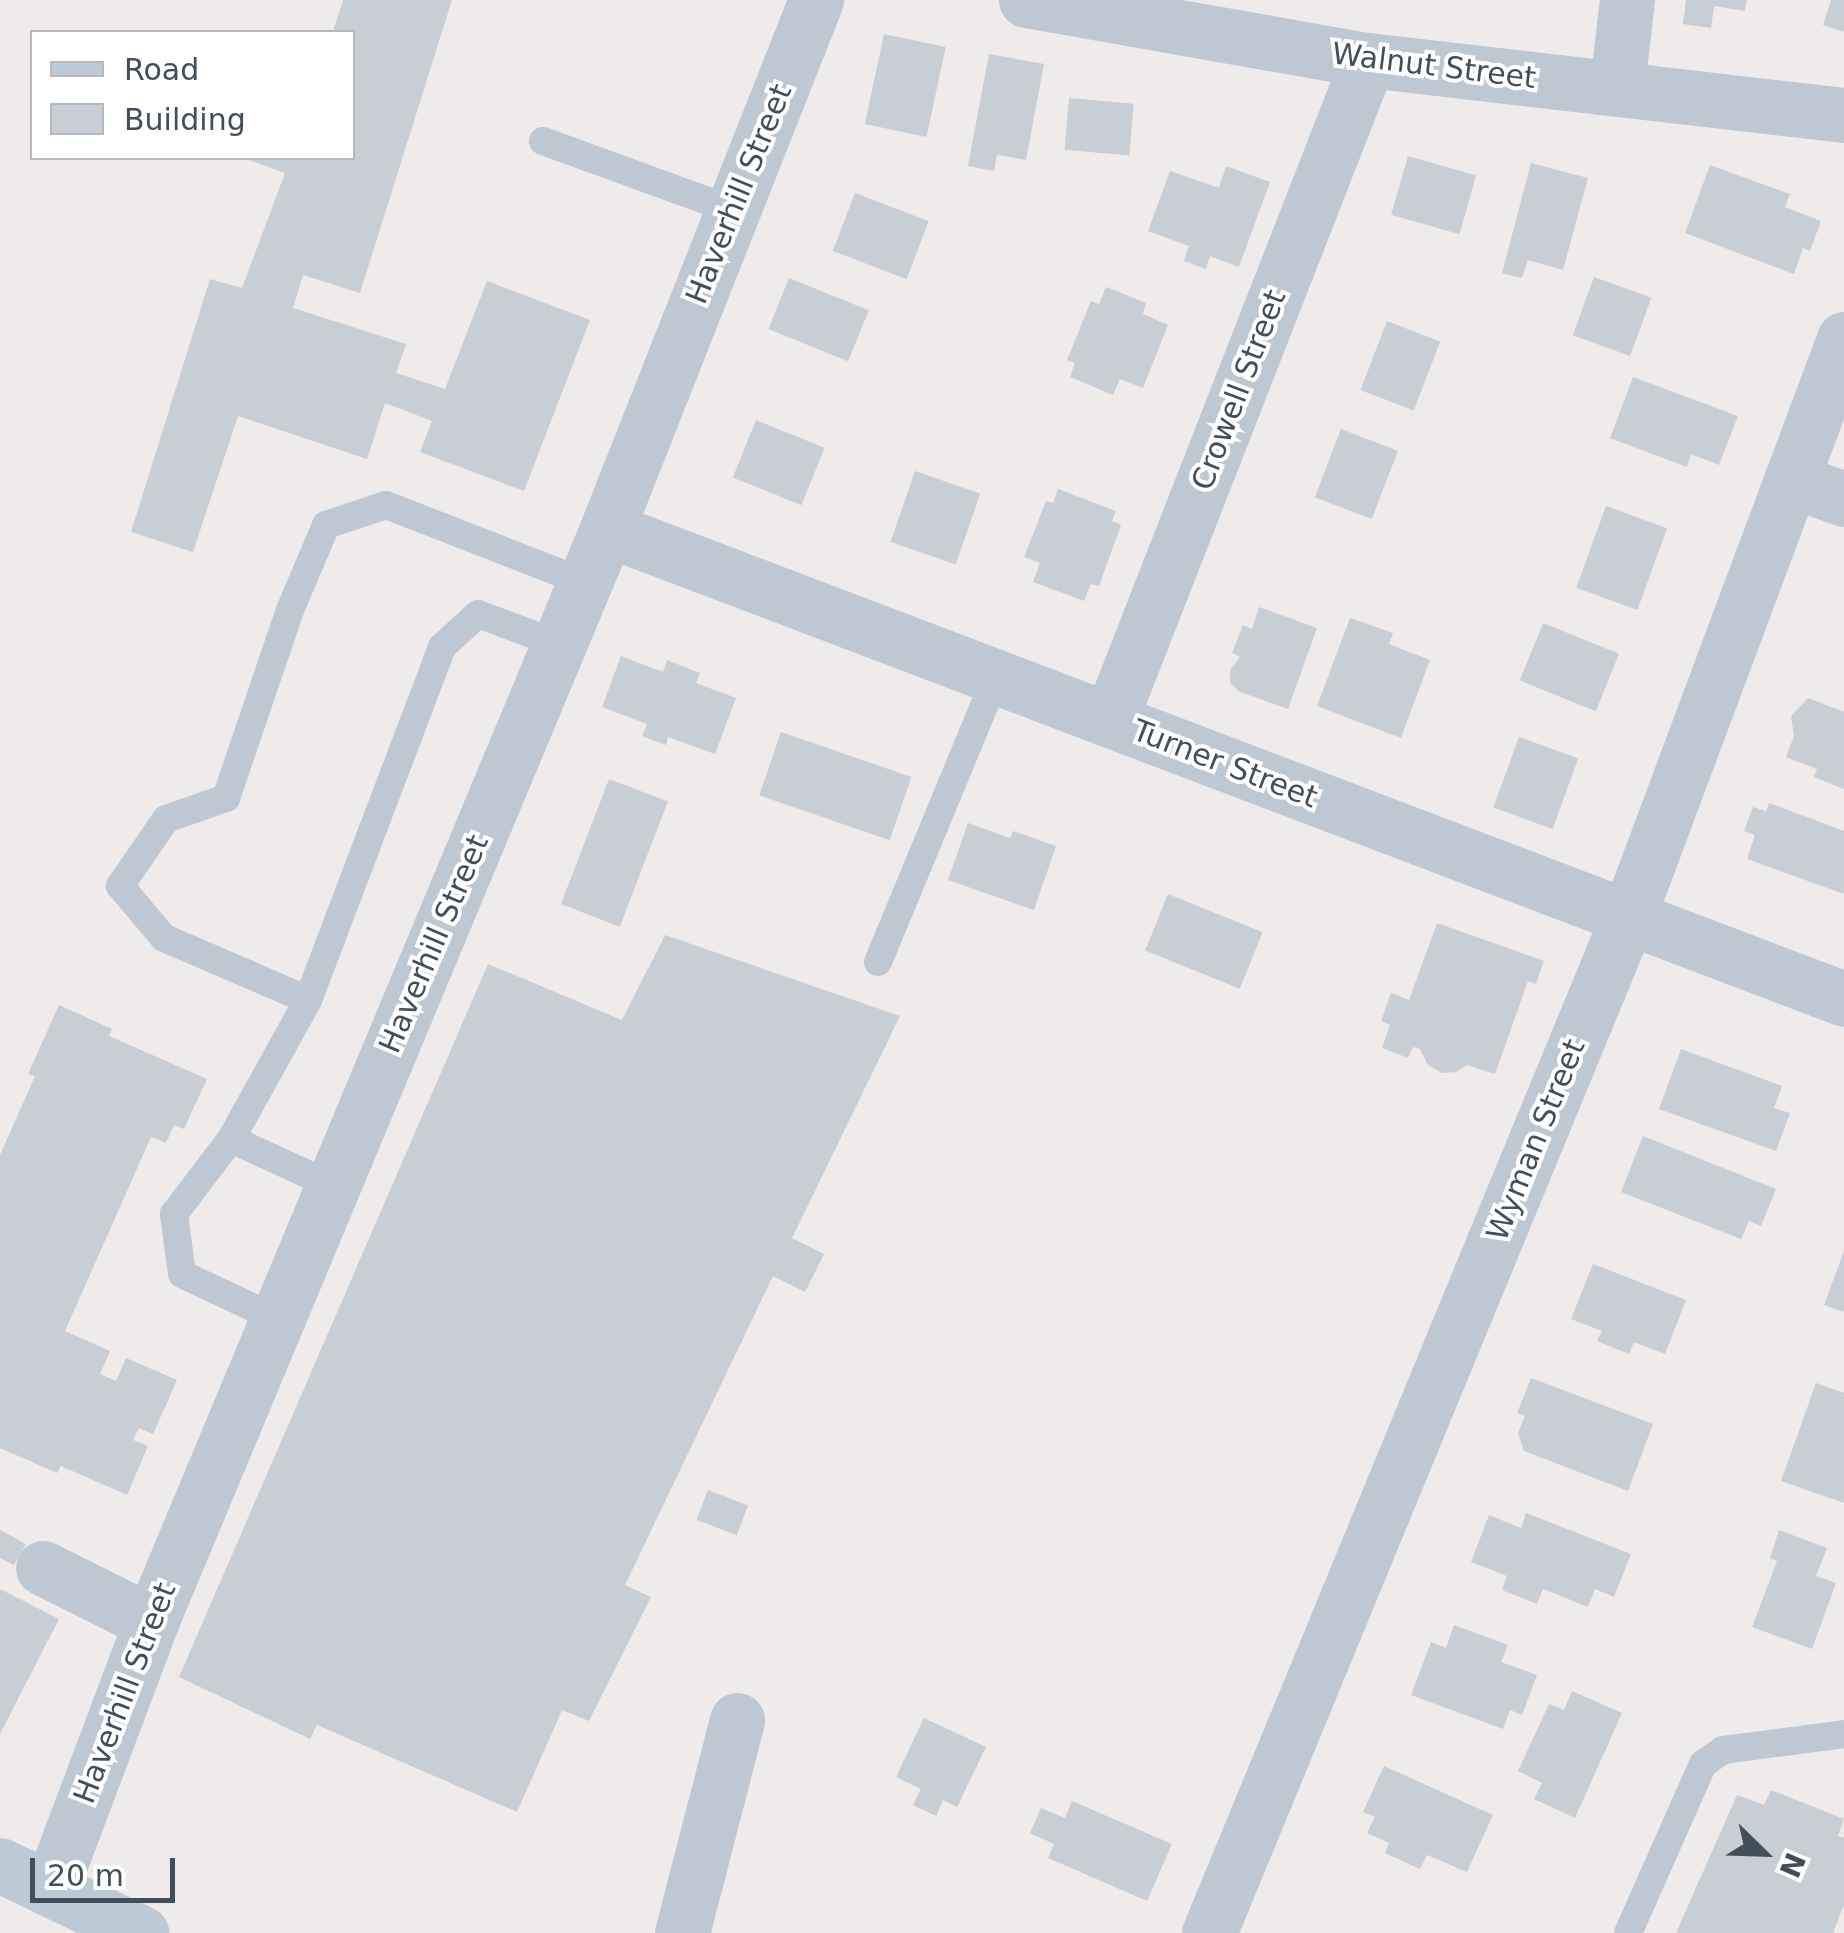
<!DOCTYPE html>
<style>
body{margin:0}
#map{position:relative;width:1844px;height:1933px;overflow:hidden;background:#efebeb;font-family:"DejaVu Sans",sans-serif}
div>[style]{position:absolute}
.building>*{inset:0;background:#c9cdd4;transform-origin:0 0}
.service>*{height:28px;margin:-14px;padding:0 14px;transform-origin:14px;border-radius:14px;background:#bdc8d3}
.minor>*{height:55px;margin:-27.5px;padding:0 27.5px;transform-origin:27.5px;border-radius:27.5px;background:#bdc8d3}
.secondary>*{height:55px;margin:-27.5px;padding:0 27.5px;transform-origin:27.5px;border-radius:27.5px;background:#bcc9d7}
span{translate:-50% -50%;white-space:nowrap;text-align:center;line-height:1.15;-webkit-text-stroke:8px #fff;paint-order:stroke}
.street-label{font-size:30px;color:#424f5a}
.legend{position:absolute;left:30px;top:30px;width:325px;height:130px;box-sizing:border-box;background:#fff;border:2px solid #b3b9bd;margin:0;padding:12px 18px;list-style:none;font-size:30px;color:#424f5a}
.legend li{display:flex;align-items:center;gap:20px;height:50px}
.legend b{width:50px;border:2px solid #b3b9bd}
.north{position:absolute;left:1714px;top:1803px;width:100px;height:100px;-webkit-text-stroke:8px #fff;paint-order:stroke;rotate:113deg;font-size:28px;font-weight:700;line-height:40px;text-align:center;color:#424f5a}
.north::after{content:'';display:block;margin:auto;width:35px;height:45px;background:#424f5a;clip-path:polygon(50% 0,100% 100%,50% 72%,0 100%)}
.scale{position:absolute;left:30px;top:1858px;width:145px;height:45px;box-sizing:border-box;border:5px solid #424f5a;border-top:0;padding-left:12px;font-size:30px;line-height:35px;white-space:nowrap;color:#424f5a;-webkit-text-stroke:8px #fff;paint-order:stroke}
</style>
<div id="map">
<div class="building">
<i style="clip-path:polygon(343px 0,452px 0,360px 293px,303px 275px,293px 308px,406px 344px,396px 373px,445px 389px,487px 281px,590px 320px,524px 491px,420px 452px,432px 421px,385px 403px,367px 459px,238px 416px,193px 552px,131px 532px,210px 279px,242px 288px,285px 173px,244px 158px,352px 158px,352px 32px,333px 32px)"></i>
<i style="clip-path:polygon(1686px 0,1747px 0,1745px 11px,1714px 6px,1711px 28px,1683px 24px)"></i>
<i style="clip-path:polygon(1831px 0,1844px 0,1844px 32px,1823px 25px)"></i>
<i style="left:884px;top:34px;width:63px;height:92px;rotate:12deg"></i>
<i style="clip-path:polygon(989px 54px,1044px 64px,1026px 160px,997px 155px,994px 171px,968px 166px)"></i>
<i style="left:1069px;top:98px;width:65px;height:52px;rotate:5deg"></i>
<i style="left:1408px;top:156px;width:71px;height:61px;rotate:16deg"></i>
<i style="clip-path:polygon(1531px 163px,1588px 178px,1563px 270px,1528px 260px,1522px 278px,1502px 273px)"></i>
<i style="clip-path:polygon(1710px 165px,1790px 194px,1785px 207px,1821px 221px,1810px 251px,1803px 248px,1794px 274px,1685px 233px)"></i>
<i style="clip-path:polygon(1226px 166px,1270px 182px,1239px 267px,1210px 256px,1206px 269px,1184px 261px,1189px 246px,1148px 231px,1170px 171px,1219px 188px)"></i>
<i style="left:855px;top:193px;width:79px;height:62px;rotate:21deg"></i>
<i style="left:1594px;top:277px;width:61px;height:62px;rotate:20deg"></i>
<i style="left:789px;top:278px;width:86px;height:55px;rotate:22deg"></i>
<i style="clip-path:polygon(1106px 287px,1146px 303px,1143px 314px,1168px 325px,1143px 388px,1120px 379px,1113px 395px,1070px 377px,1075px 363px,1067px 360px,1091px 301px,1099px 304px)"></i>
<i style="left:1387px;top:321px;width:57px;height:74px;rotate:21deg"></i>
<i style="clip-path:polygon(1633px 377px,1738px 416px,1719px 465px,1691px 454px,1687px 467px,1610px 438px)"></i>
<i style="left:756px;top:420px;width:74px;height:62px;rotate:22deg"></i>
<i style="left:1341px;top:429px;width:61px;height:73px;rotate:21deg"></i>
<i style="left:915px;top:471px;width:69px;height:75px;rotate:19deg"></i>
<i style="clip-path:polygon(1058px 489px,1116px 511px,1112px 521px,1121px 525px,1099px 586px,1091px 584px,1084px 601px,1033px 582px,1040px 563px,1024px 557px,1046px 501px,1053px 503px)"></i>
<i style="left:1606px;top:506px;width:65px;height:87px;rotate:20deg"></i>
<i style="clip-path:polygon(1259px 607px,1317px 628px,1288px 709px,1240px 692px,1230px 683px,1230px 670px,1240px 657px,1232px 653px,1243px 625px,1252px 629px)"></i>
<i style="clip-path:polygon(1350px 618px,1393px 633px,1389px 644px,1430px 660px,1401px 738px,1317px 706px)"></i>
<i style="left:1543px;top:623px;width:82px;height:62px;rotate:22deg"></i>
<i style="clip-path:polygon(621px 656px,663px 672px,667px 660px,700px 673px,696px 683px,736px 698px,715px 754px,668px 737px,666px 745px,642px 736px,647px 724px,602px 707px)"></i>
<i style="clip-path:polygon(1808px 698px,1844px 712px,1844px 789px,1814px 777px,1817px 769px,1786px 757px,1794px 736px,1791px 716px)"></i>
<i style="left:781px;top:732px;width:138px;height:67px;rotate:19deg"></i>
<i style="left:1519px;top:737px;width:63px;height:75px;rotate:20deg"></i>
<i style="left:609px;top:779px;width:63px;height:134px;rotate:21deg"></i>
<i style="clip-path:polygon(1769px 803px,1844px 831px,1844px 894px,1747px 859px,1755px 835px,1744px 831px,1753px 807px,1766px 811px)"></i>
<i style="clip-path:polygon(968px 823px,1010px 838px,1013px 831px,1056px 846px,1034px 910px,948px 880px)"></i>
<i style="left:1168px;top:894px;width:102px;height:61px;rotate:22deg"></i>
<i style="clip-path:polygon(1437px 923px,1544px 961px,1536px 984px,1528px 981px,1495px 1074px,1467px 1065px,1456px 1072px,1442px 1073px,1428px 1065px,1420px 1049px,1413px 1047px,1408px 1058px,1382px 1048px,1390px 1025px,1381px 1021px,1391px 993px,1409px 1000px)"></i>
<i style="clip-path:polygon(665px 935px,900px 1016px,792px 1238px,824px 1254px,805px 1292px,773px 1276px,625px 1585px,651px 1597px,589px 1721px,562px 1710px,517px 1812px,317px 1725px,310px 1739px,179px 1677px,488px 964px,622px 1020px)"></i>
<i style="clip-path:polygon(59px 1005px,112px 1029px,109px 1036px,207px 1079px,184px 1129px,174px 1125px,166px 1143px,151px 1137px,65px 1331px,110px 1351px,100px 1374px,116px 1381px,126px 1358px,177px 1380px,153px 1434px,139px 1428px,133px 1440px,148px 1446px,127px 1495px,61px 1466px,57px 1473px,0 1448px,0 1155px,35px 1076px,28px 1074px)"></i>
<i style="clip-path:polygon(1681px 1049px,1782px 1086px,1774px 1108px,1790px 1113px,1776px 1151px,1659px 1109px)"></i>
<i style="clip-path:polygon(1643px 1136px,1776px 1189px,1761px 1226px,1749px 1221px,1741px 1239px,1621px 1192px)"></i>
<i style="clip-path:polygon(1844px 1251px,1844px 1312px,1824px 1305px)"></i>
<i style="clip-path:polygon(1593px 1264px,1686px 1300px,1665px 1354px,1634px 1342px,1629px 1354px,1597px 1341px,1602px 1331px,1571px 1319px)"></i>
<i style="clip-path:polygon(1531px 1378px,1653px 1424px,1628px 1491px,1524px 1451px,1518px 1433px,1525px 1416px,1517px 1413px)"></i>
<i style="clip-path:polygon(1816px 1383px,1844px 1393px,1844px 1503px,1781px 1481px)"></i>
<i style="left:708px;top:1490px;width:43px;height:32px;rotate:21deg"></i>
<i style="clip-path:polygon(1526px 1513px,1631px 1554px,1614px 1597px,1595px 1589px,1588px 1607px,1543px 1589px,1537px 1604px,1502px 1590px,1507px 1576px,1471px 1562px,1489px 1515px,1521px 1528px)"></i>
<i style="clip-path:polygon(0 1530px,26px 1544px,14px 1565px,0 1558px)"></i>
<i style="clip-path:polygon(1779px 1530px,1827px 1548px,1816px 1576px,1836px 1583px,1812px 1649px,1752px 1627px,1777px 1561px,1770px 1558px)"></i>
<i style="clip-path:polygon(0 1589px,59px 1619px,0 1734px)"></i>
<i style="clip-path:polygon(1454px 1625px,1508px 1645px,1501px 1662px,1537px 1675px,1522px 1715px,1510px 1710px,1503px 1729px,1411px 1695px,1431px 1642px,1446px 1648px)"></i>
<i style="clip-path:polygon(1572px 1691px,1622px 1713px,1575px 1818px,1534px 1799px,1542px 1783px,1518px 1771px,1549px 1704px,1564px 1710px)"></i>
<i style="clip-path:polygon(924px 1718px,986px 1747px,957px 1807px,943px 1800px,936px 1816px,913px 1805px,921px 1789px,896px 1777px)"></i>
<i style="clip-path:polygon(1384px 1766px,1493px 1815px,1467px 1872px,1427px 1855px,1420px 1869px,1385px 1853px,1389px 1843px,1367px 1833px,1375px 1817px,1363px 1812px)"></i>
<i style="clip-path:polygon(1771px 1790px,1844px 1819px,1838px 1836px,1844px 1838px,1844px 1905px,1833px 1933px,1676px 1933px,1737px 1795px,1764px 1805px)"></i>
<i style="clip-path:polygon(1072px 1801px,1172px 1844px,1147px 1901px,1048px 1858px,1054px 1844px,1030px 1833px,1041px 1808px,1065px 1818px)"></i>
</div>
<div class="service">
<i style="left:543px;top:141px;width:202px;rotate:20deg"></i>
<i style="left:878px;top:962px;width:308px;rotate:-67.5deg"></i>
<i style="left:308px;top:1000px;width:378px;rotate:-69.2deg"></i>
<i style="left:442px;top:647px;width:49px;rotate:-42.5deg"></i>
<i style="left:478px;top:614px;width:85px;rotate:20.6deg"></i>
<i style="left:231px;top:1139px;width:112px;rotate:24.7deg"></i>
<i style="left:277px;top:1319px;width:105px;rotate:-154.7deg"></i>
<i style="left:182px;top:1274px;width:61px;rotate:-97.6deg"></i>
<i style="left:174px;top:1214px;width:94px;rotate:-52.8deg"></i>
<i style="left:231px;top:1139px;width:159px;rotate:-61deg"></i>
<i style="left:308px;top:1000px;width:157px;rotate:-156.7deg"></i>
<i style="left:164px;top:938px;width:68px;rotate:-130.2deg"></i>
<i style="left:120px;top:886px;width:81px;rotate:-55.5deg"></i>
<i style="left:166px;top:819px;width:64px;rotate:-19.3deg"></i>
<i style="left:226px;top:798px;width:199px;rotate:-71.2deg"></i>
<i style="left:290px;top:610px;width:92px;rotate:-67deg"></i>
<i style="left:326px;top:525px;width:63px;rotate:-18.4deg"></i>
<i style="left:386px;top:505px;width:212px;rotate:21.3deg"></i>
<i style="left:1628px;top:1933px;width:185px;rotate:-66.1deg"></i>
<i style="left:1703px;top:1764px;width:24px;rotate:-35deg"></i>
<i style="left:1723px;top:1750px;width:122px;rotate:-7.5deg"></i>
</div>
<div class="minor">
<i style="left:1026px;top:0;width:347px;rotate:10deg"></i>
<i style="left:1368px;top:60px;width:479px;rotate:6.6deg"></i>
<i style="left:1617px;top:86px;width:87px;rotate:-83.4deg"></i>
<i style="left:1791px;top:480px;width:56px;rotate:19.7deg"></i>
<i style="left:607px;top:529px;width:1323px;rotate:20.8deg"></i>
<i style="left:1110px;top:720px;width:709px;rotate:-68.65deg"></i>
<i style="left:43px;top:1568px;width:121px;rotate:26.6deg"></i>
<i style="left:51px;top:1888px;width:284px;rotate:-69.4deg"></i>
<i style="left:151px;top:1622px;width:1184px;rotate:-67.35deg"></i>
<i style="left:607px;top:529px;width:569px;rotate:-68.44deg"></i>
<i style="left:682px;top:1933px;width:220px;rotate:-75.5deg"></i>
<i style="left:1209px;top:1933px;width:1099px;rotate:-67.59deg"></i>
<i style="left:1628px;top:917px;width:617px;rotate:-69.51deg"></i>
</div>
<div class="secondary">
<i style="left:0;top:1865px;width:157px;rotate:25.7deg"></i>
</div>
<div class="street-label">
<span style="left:1434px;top:66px;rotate:7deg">Walnut Street</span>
<span style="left:739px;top:194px;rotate:-68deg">Haverhill Street</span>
<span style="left:1239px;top:390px;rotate:-69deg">Crowell Street</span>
<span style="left:1225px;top:764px;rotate:21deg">Turner Street</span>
<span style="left:434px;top:944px;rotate:-67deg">Haverhill Street</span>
<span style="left:1536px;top:1140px;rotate:-68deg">Wyman Street</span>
<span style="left:125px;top:1693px;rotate:-69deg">Haverhill Street</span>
</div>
<ul class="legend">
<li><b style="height:12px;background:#bcc9d7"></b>Road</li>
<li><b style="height:28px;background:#c9cdd4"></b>Building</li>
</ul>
<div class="north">N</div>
<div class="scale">20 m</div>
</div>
